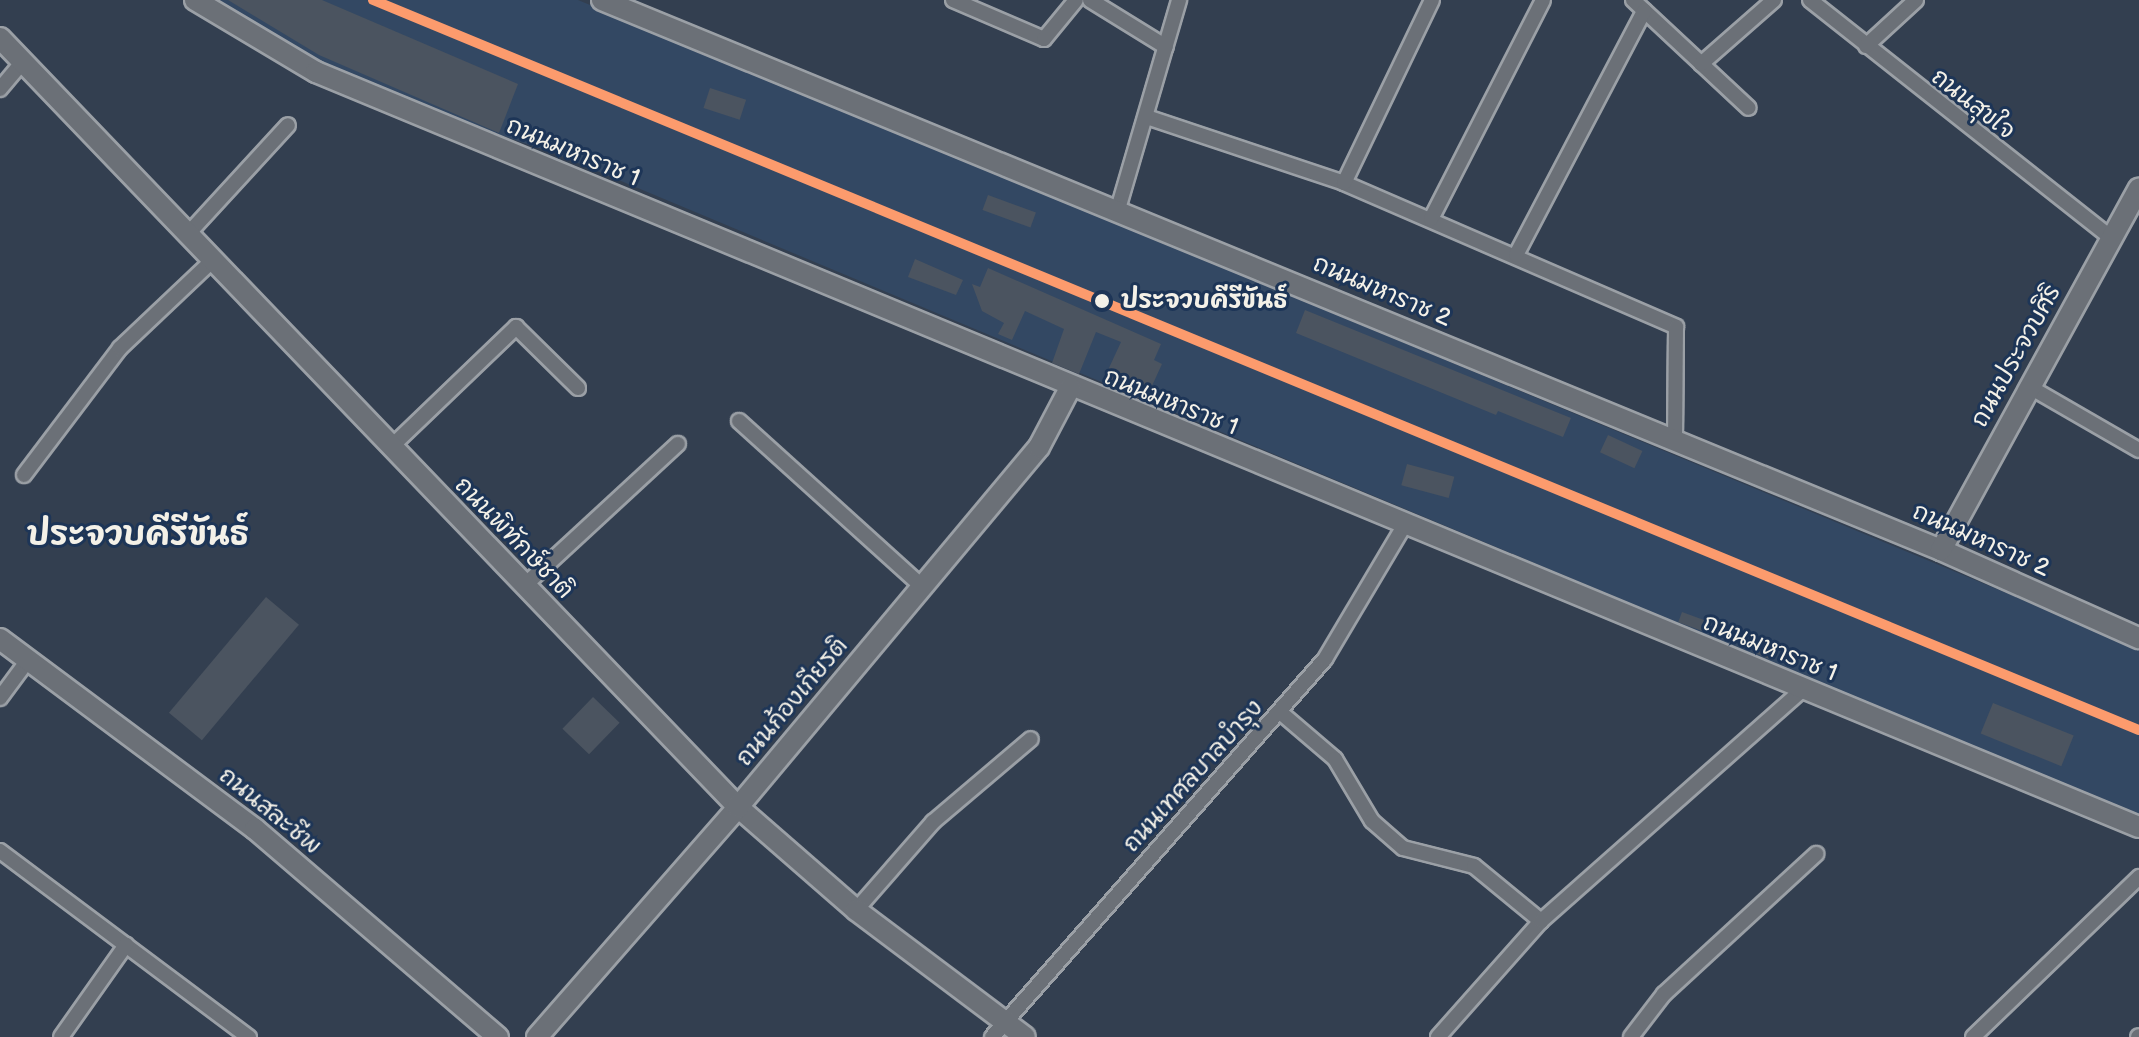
<!DOCTYPE html>
<meta charset="utf-8">
<style>
body{margin:0}
#map{position:relative;width:2139px;height:1037px;overflow:hidden;background:#333f50;font-family:"Balsamiq Sans","Playpen Sans Thai",sans-serif}
div>[style]{position:absolute}
.built>*{inset:0;background:#334863}
.building>*{inset:0;background:#4b5460;transform-origin:0 0}
.roads{filter:drop-shadow(2px 0 #9ba0a6) drop-shadow(-2px 0 #9ba0a6) drop-shadow(0 2px #9ba0a6) drop-shadow(0 -2px #9ba0a6)}
.street>*{height:14px;margin:-7px;padding:0 7px;transform-origin:7px;border-radius:7px;background:#6b7077}
.secondary>*{height:20px;margin:-10px;padding:0 10px;transform-origin:10px;border-radius:10px;background:#6b7077}
.rail-1>*{height:10px;margin:-5px;padding:0 5px;transform-origin:5px;border-radius:5px;background:#fc9b6d}
.dots>*{width:22px;height:22px;translate:-50% -50%;box-sizing:border-box;border:4px solid #1d3557;border-radius:50%}
span{translate:-50% -50%;white-space:nowrap;text-align:center;line-height:1.15;-webkit-text-stroke:6px #1d3557;paint-order:stroke}
.street-label{font-size:24px;color:#f4f1e8}
.stop-label{font-size:24px;color:#f4f1e8;font-weight:700}
.left{translate:0 -50%;text-align:left}
.district-label{font-size:32px;color:#f4f1e8;font-weight:700}
</style>
<div id="map">
<div class="built">
<i style="clip-path:polygon(216px 0,578px 0,2139px 648px,2139px 816px,554px 153px,458px 121px,320px 63px)"></i>
</div>
<div class="building">
<i style="clip-path:polygon(228px 0,322px 0,518px 84px,499px 133px,319px 55px)"></i>
<i style="left:710px;top:88px;width:38px;height:21px;rotate:18deg"></i>
<i style="left:988px;top:195px;width:51px;height:16px;rotate:20deg"></i>
<i style="clip-path:polygon(915px 259px,963px 280px,956px 295px,908px 277px)"></i>
<i style="clip-path:polygon(988px 268px,1161px 344px,1154px 360px,1162px 364px,1145px 401px,1102px 383px,1121px 342px,1096px 332px,1079px 374px,1052px 363px,1064px 329px,1025px 311px,1012px 340px,998px 334px,1004px 323px,982px 311px,972px 284px,980px 287px)"></i>
<i style="clip-path:polygon(1305px 310px,1571px 418px,1563px 437px,1498px 411px,1496px 415px,1296px 333px)"></i>
<i style="left:1608px;top:435px;width:38px;height:19px;rotate:25deg"></i>
<i style="left:1407px;top:464px;width:49px;height:22px;rotate:15deg"></i>
<i style="left:266px;top:597px;width:43px;height:151px;rotate:40deg"></i>
<i style="left:1682px;top:612px;width:27px;height:11px;rotate:20deg"></i>
<i style="left:1757px;top:640px;width:22px;height:13px;rotate:22deg"></i>
<i style="left:593px;top:697px;width:37px;height:44px;rotate:44deg"></i>
<i style="left:1993px;top:703px;width:87px;height:33px;rotate:22deg"></i>
</div>
<div class="roads">
<div class="street">
<i style="left:953px;top:0;width:99px;rotate:23.2deg"></i>
<i style="left:1044px;top:39px;width:50px;rotate:-50.6deg"></i>
<i style="left:1090px;top:0;width:89px;rotate:31.7deg"></i>
<i style="left:1633px;top:0;width:158px;rotate:43deg"></i>
<i style="left:1810px;top:0;width:384px;rotate:38.3deg"></i>
<i style="left:1866px;top:46px;width:68px;rotate:-42.6deg"></i>
<i style="left:1701px;top:64px;width:97px;rotate:-41.2deg"></i>
<i style="left:0;top:89px;width:35px;rotate:-50deg"></i>
<i style="left:1147px;top:117px;width:208px;rotate:18.5deg"></i>
<i style="left:1344px;top:183px;width:362px;rotate:23.4deg"></i>
<i style="left:1676px;top:327px;width:114px;rotate:90.5deg"></i>
<i style="left:1344px;top:183px;width:203px;rotate:-64.3deg"></i>
<i style="left:1118px;top:209px;width:218px;rotate:-73.7deg"></i>
<i style="left:1431px;top:219px;width:246px;rotate:-62.9deg"></i>
<i style="left:187px;top:235px;width:149px;rotate:-47.4deg"></i>
<i style="left:1516px;top:255px;width:276px;rotate:-62.3deg"></i>
<i style="left:2028px;top:386px;width:128px;rotate:30deg"></i>
<i style="left:739px;top:421px;width:248px;rotate:42.1deg"></i>
<i style="left:390px;top:448px;width:175px;rotate:-43.8deg"></i>
<i style="left:516px;top:327px;width:87px;rotate:44.5deg"></i>
<i style="left:24px;top:475px;width:159px;rotate:-52.9deg"></i>
<i style="left:120px;top:348px;width:127px;rotate:-43.4deg"></i>
<i style="left:525px;top:585px;width:208px;rotate:-42.7deg"></i>
<i style="left:0;top:698px;width:47px;rotate:-53.6deg"></i>
<i style="left:1280px;top:712px;width:72px;rotate:40.5deg"></i>
<i style="left:1335px;top:759px;width:72px;rotate:59.2deg"></i>
<i style="left:1372px;top:821px;width:41px;rotate:41.1deg"></i>
<i style="left:1403px;top:848px;width:73px;rotate:14.2deg"></i>
<i style="left:1474px;top:866px;width:87px;rotate:39.4deg"></i>
<i style="left:0;top:851px;width:311px;rotate:36.8deg"></i>
<i style="left:856px;top:910px;width:117px;rotate:-48.8deg"></i>
<i style="left:933px;top:822px;width:128px;rotate:-40.3deg"></i>
<i style="left:61px;top:1037px;width:113px;rotate:-54.8deg"></i>
<i style="left:992px;top:1037px;width:504px;rotate:-48.62deg"></i>
<i style="left:1325px;top:659px;width:155px;rotate:-59.3deg"></i>
<i style="left:1438px;top:1037px;width:155px;rotate:-48.4deg"></i>
<i style="left:1541px;top:921px;width:350px;rotate:-41.5deg"></i>
<i style="left:1631px;top:1037px;width:54px;rotate:-52.5deg"></i>
<i style="left:1664px;top:994px;width:207px;rotate:-42.6deg"></i>
<i style="left:1973px;top:1037px;width:231px;rotate:-43.9deg"></i>
<i style="left:2138px;top:1037px;width:1px;rotate:-45deg"></i>
</div>
<div class="secondary">
<i style="left:195px;top:0;width:141px;rotate:30.8deg"></i>
<i style="left:316px;top:72px;width:1973px;rotate:22.5deg"></i>
<i style="left:602px;top:0;width:1448px;rotate:22.33deg"></i>
<i style="left:1941px;top:550px;width:217px;rotate:24deg"></i>
<i style="left:0;top:38px;width:1066px;rotate:46.18deg"></i>
<i style="left:738px;top:807px;width:157px;rotate:41.1deg"></i>
<i style="left:856px;top:910px;width:211px;rotate:36.9deg"></i>
<i style="left:1941px;top:550px;width:412px;rotate:-61.3deg"></i>
<i style="left:0;top:639px;width:318px;rotate:36.7deg"></i>
<i style="left:255px;top:829px;width:320px;rotate:40.6deg"></i>
<i style="left:537px;top:1037px;width:305px;rotate:-48.8deg"></i>
<i style="left:738px;top:807px;width:469px;rotate:-50.1deg"></i>
<i style="left:1039px;top:447px;width:67px;rotate:-62.3deg"></i>
</div>
</div>
<div class="rail-1">
<i style="left:373px;top:0;width:1911px;rotate:22.46deg"></i>
</div>
<div class="dots">
<i style="left:1102px;top:301px;background:#f4f1e8"></i>
</div>
<div class="street-label">
<span style="left:1973px;top:104px;rotate:38deg">ถนนสุขใจ</span>
<span style="left:573px;top:152px;rotate:23deg">ถนนมหาราช 1</span>
<span style="left:1382px;top:291px;rotate:23deg">ถนนมหาราช 2</span>
<span style="left:2016px;top:356px;rotate:-61deg">ถนนประจวบศิริ</span>
<span style="left:1171px;top:402px;rotate:22deg">ถนนมหาราช 1</span>
<span style="left:514px;top:538px;rotate:46deg">ถนนพิทักษ์ชาติ</span>
<span style="left:1981px;top:540px;rotate:24deg">ถนนมหาราช 2</span>
<span style="left:1770px;top:648px;rotate:22deg">ถนนมหาราช 1</span>
<span style="left:792px;top:702px;rotate:-50deg">ถนนก้องเกียรติ</span>
<span style="left:1193px;top:776px;rotate:-48deg">ถนนเทศลบาลบำรุง</span>
<span style="left:270px;top:811px;rotate:39deg">ถนนสละชีพ</span>
</div>
<div class="stop-label">
<span class="left" style="left:1121px;top:301px">ประจวบคีรีขันธ์</span>
</div>
<div class="district-label">
<span style="left:138px;top:536px">ประจวบคีรีขันธ์</span>
</div>
</div>
